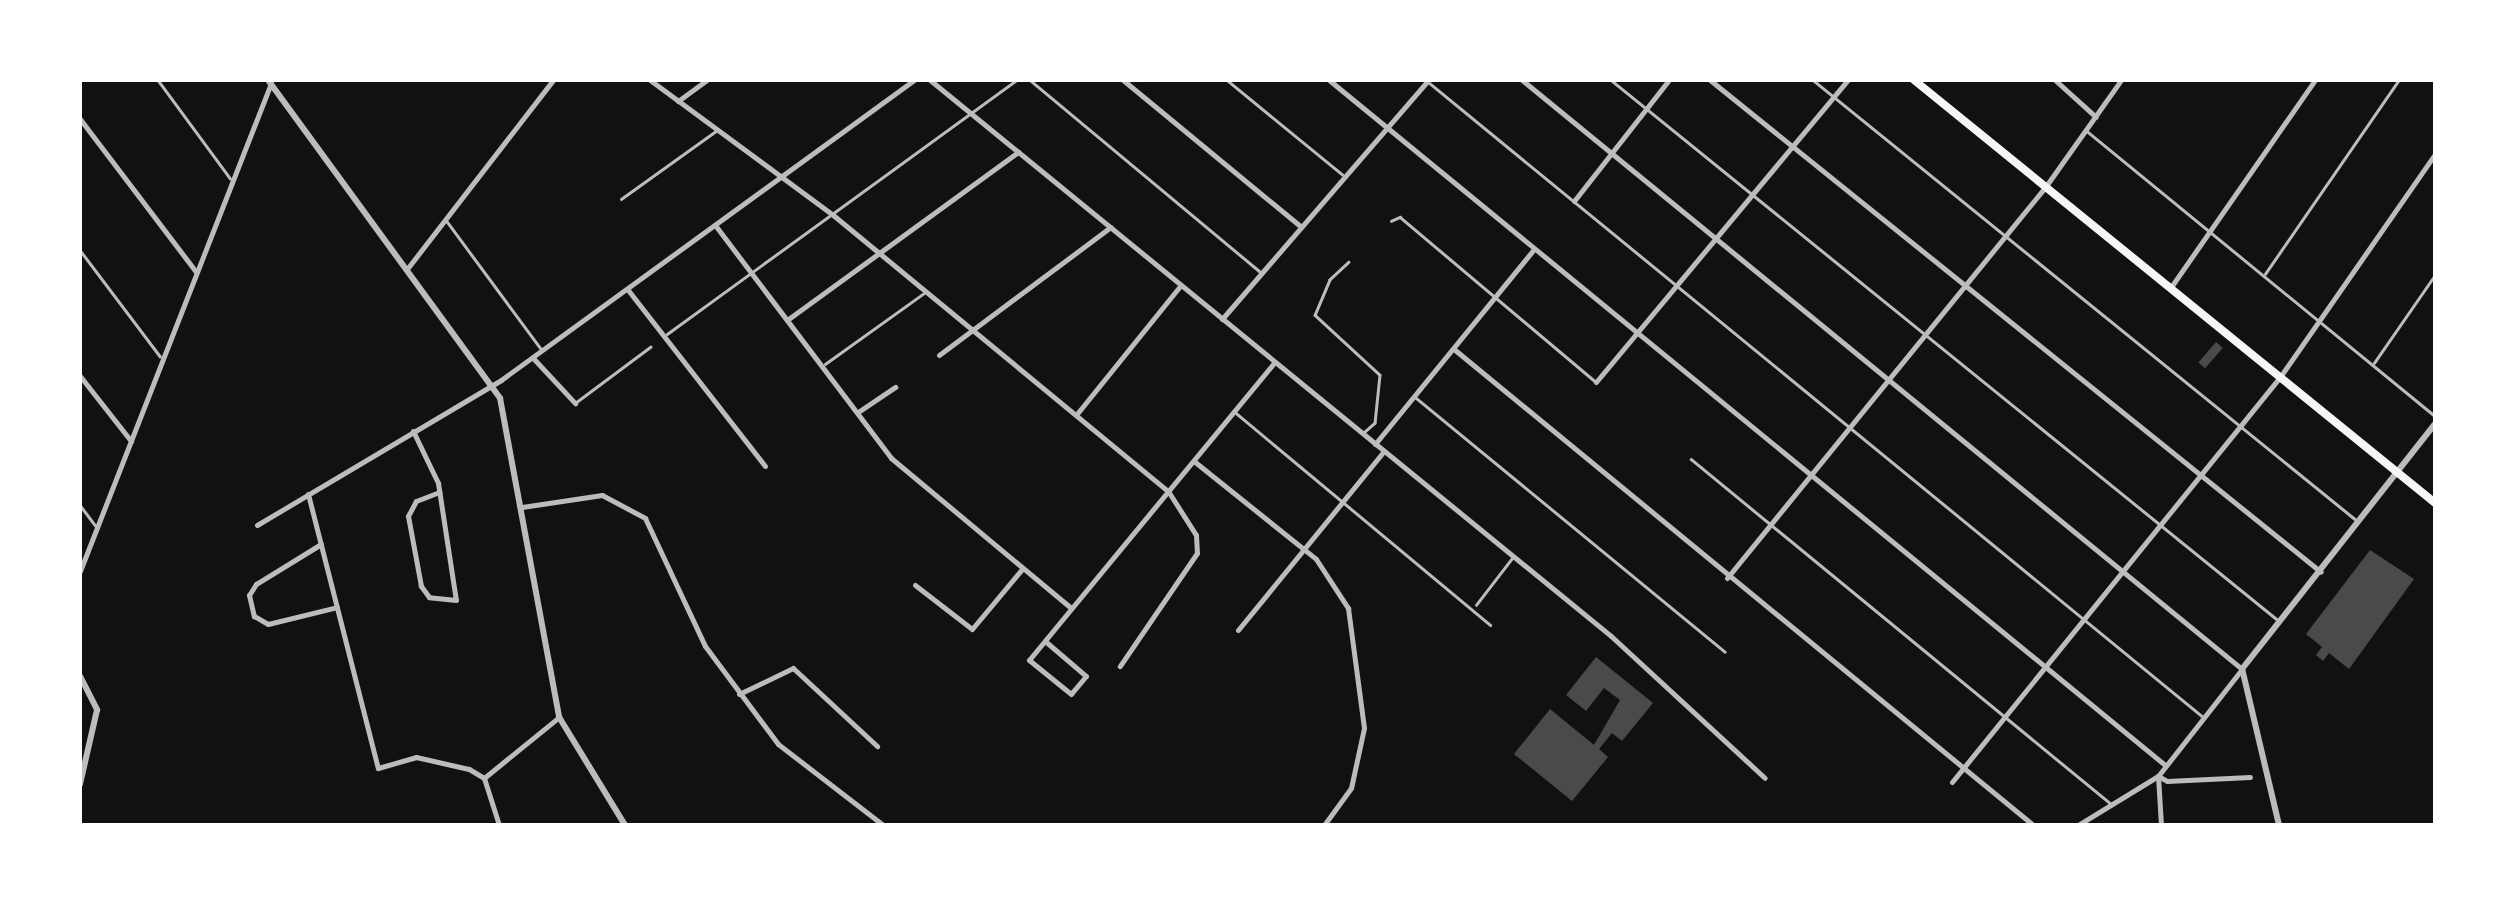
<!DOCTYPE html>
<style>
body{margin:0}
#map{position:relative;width:2515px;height:905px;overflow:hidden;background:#111;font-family:"Zilla Slab",serif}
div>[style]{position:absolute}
.building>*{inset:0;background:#4a4a4a;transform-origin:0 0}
.service>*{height:2.5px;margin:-1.25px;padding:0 1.25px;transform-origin:1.25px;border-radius:1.25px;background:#bcbcbc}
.minor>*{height:5px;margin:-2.5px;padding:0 2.5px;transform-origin:2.5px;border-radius:2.5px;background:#bcbcbc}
.tertiary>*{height:6px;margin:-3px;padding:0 3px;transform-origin:3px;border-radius:3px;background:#bcbcbc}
.primary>*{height:8px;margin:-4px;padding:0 4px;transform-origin:4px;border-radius:4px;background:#f5f5f5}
span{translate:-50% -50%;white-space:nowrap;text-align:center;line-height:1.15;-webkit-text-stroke:10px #fff;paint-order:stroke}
.frame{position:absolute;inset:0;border:82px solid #fff;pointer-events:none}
</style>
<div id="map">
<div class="building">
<i style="left:2216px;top:342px;width:9px;height:27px;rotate:41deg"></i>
<i style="clip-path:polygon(2370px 550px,2414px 579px,2349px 669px,2329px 653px,2323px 661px,2316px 655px,2322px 647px,2306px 634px)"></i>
<i style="clip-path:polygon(1596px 657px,1653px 703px,1622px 741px,1612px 733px,1599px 749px,1608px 757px,1572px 801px,1514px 754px,1550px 709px,1594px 745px,1620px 700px,1604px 688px,1586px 711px,1566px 695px)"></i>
</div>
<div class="service">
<i style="left:158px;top:80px;width:122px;rotate:53.7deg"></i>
<i style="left:1030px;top:80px;width:298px;rotate:39.8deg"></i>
<i style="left:1227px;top:80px;width:149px;rotate:39.3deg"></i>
<i style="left:1611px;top:80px;width:860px;rotate:39deg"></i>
<i style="left:1813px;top:80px;width:697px;rotate:39.01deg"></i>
<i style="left:1427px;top:81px;width:1002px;rotate:39.33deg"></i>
<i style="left:2088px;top:132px;width:448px;rotate:39.3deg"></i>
<i style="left:621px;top:199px;width:117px;rotate:-35.6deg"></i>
<i style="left:446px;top:220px;width:162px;rotate:53.6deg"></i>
<i style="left:1391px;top:221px;width:10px;rotate:-24deg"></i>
<i style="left:1400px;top:217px;width:255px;rotate:40.1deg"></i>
<i style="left:80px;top:250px;width:133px;rotate:53deg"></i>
<i style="left:1349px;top:262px;width:26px;rotate:137deg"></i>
<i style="left:1330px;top:280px;width:38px;rotate:113deg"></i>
<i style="left:1315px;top:315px;width:88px;rotate:42.7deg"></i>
<i style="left:1380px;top:375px;width:48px;rotate:95.9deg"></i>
<i style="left:1375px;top:423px;width:15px;rotate:138deg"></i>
<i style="left:2265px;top:274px;width:236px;rotate:-55.4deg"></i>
<i style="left:667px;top:334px;width:432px;rotate:-36deg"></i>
<i style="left:2374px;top:363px;width:107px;rotate:-55.3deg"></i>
<i style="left:825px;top:364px;width:122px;rotate:-35.6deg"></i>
<i style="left:1415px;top:397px;width:401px;rotate:39.4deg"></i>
<i style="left:575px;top:403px;width:94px;rotate:-36.7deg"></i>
<i style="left:1236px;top:413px;width:331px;rotate:39.8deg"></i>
<i style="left:1691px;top:459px;width:542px;rotate:39.39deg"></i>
<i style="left:80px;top:505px;width:26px;rotate:53deg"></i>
<i style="left:1476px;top:605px;width:61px;rotate:-52.4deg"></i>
</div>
<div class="minor">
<i style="left:650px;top:80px;width:227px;rotate:36.4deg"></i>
<i style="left:833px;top:215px;width:434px;rotate:39.5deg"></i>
<i style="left:1168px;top:491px;width:52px;rotate:57.5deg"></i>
<i style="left:1196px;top:535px;width:18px;rotate:87deg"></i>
<i style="left:1197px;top:553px;width:137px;rotate:124.3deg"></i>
<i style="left:930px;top:80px;width:879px;rotate:39.23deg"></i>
<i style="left:1611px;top:636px;width:209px;rotate:42.7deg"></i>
<i style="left:1123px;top:80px;width:228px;rotate:39.5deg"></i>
<i style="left:1329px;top:80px;width:1081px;rotate:39.33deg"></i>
<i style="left:1522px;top:80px;width:930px;rotate:39.29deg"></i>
<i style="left:2242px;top:669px;width:136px;rotate:128.1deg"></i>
<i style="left:2158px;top:776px;width:94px;rotate:148.5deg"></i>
<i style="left:1710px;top:80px;width:784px;rotate:38.84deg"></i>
<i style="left:2055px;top:80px;width:55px;rotate:42.1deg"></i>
<i style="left:678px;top:101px;width:36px;rotate:-36deg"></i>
<i style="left:80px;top:119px;width:192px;rotate:52.8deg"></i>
<i style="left:1574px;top:201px;width:154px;rotate:-51.9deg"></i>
<i style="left:715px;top:225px;width:292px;rotate:52.9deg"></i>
<i style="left:891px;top:458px;width:234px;rotate:39.8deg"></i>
<i style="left:407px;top:269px;width:239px;rotate:-52.3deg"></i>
<i style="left:2171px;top:287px;width:252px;rotate:-55.2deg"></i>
<i style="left:628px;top:290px;width:223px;rotate:52.1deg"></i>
<i style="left:1222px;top:319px;width:316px;rotate:-49.2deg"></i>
<i style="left:787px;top:320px;width:286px;rotate:-36deg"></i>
<i style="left:1455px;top:350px;width:748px;rotate:39.41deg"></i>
<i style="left:939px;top:355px;width:214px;rotate:-36.7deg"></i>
<i style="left:533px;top:358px;width:62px;rotate:47deg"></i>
<i style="left:80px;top:376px;width:83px;rotate:51.9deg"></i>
<i style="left:1596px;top:382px;width:393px;rotate:-50.2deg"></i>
<i style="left:858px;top:412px;width:45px;rotate:-34deg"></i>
<i style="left:1076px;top:415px;width:167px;rotate:-51.1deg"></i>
<i style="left:413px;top:431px;width:58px;rotate:64.3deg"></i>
<i style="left:438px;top:483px;width:118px;rotate:81.3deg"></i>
<i style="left:456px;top:600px;width:27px;rotate:-174deg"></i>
<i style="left:429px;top:597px;width:14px;rotate:-126deg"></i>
<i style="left:421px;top:586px;width:71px;rotate:-100.5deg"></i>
<i style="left:408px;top:516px;width:17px;rotate:-62deg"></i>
<i style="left:416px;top:501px;width:25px;rotate:-21deg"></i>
<i style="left:1375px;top:444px;width:252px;rotate:-50.8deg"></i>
<i style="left:1195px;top:462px;width:155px;rotate:38.7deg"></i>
<i style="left:1316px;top:559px;width:59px;rotate:56.9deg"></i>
<i style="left:1348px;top:608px;width:121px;rotate:82.4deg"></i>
<i style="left:1364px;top:728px;width:61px;rotate:102.2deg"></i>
<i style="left:1351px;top:788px;width:46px;rotate:126.1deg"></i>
<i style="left:308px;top:494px;width:283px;rotate:75.7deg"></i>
<i style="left:378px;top:768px;width:40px;rotate:-16deg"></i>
<i style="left:416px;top:757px;width:54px;rotate:12.8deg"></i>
<i style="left:469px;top:769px;width:17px;rotate:31deg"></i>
<i style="left:484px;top:778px;width:49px;rotate:72.3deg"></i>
<i style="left:522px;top:507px;width:81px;rotate:-8.5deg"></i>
<i style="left:602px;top:495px;width:49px;rotate:28.1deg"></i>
<i style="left:645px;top:518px;width:141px;rotate:64.9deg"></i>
<i style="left:705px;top:646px;width:122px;rotate:53.3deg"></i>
<i style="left:778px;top:744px;width:133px;rotate:37.6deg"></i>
<i style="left:257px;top:525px;width:284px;rotate:-30.7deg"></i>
<i style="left:501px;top:380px;width:510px;rotate:-35.99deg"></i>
<i style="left:321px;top:544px;width:76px;rotate:148.4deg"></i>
<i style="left:256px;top:584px;width:13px;rotate:122deg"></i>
<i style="left:249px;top:595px;width:22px;rotate:77deg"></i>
<i style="left:254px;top:616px;width:16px;rotate:30deg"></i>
<i style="left:268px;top:624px;width:71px;rotate:-13.8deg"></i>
<i style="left:80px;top:571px;width:524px;rotate:-68.62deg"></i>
<i style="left:1727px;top:578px;width:505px;rotate:-50.86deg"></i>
<i style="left:2046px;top:186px;width:130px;rotate:-54.7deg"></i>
<i style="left:915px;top:585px;width:72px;rotate:37.7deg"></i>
<i style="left:972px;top:629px;width:78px;rotate:-50.2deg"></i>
<i style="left:1238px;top:630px;width:230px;rotate:-50.8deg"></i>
<i style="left:1045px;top:641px;width:54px;rotate:40.5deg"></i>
<i style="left:1086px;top:676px;width:23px;rotate:130deg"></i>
<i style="left:1071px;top:694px;width:54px;rotate:-141deg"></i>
<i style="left:1029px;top:660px;width:386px;rotate:-50.5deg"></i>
<i style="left:739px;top:694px;width:60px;rotate:-25.7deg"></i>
<i style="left:793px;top:668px;width:115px;rotate:42.9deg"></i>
<i style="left:484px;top:778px;width:97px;rotate:-39.1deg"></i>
<i style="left:1952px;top:782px;width:521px;rotate:-51deg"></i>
<i style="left:2280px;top:377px;width:272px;rotate:-55.2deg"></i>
<i style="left:2161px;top:825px;width:49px;rotate:-93.5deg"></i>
<i style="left:2158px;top:776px;width:10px;rotate:29deg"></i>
<i style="left:2167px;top:781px;width:83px;rotate:-2.8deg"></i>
</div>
<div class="tertiary">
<i style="left:268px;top:80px;width:394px;rotate:53.9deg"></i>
<i style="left:500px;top:398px;width:324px;rotate:79.5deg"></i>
<i style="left:559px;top:717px;width:127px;rotate:58.6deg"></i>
<i style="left:80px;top:676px;width:38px;rotate:63deg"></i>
<i style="left:97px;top:710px;width:76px;rotate:102.9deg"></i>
<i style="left:2279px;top:825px;width:160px;rotate:-103.3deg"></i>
<i style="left:2242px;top:669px;width:312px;rotate:-51.8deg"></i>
</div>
<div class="primary">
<i style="left:1914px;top:80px;width:671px;rotate:39.07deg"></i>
</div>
<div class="frame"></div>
</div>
